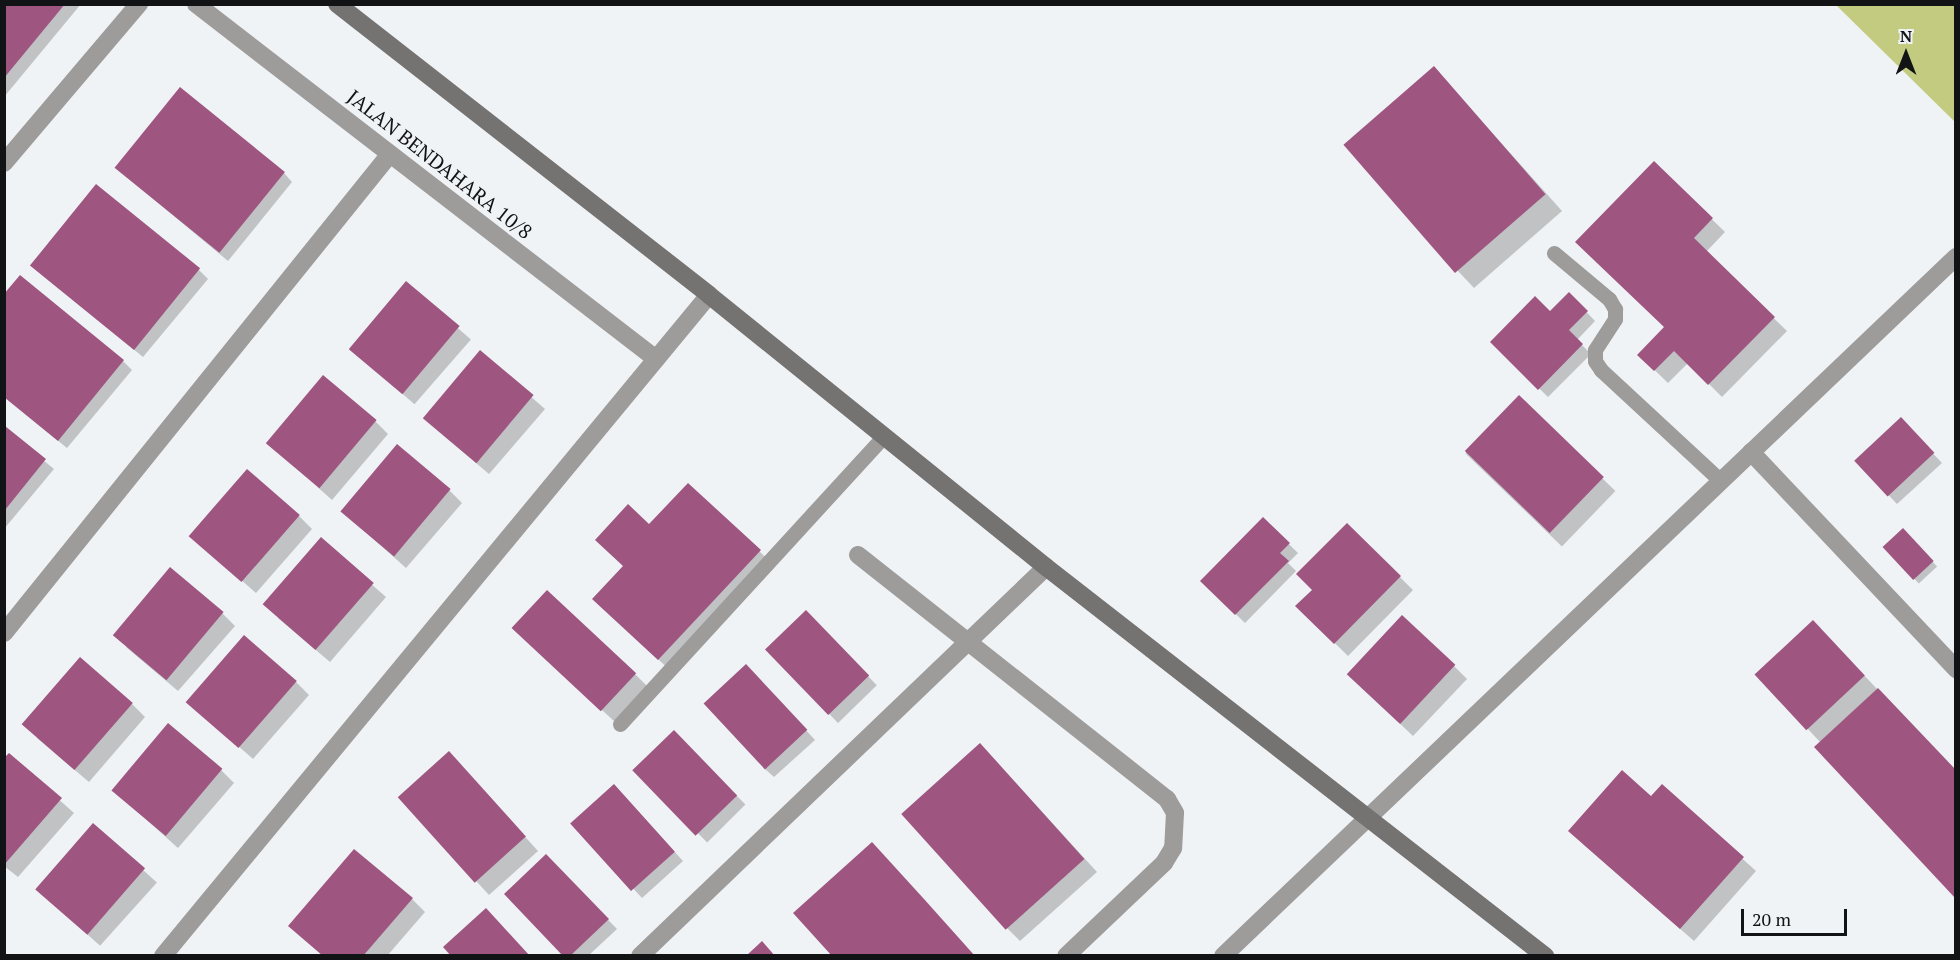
<!DOCTYPE html>
<style>
body{margin:0}
#map{position:relative;width:1960px;height:960px;overflow:hidden;background:#f0f3f6;font-family:"PT Serif",serif}
div>[style]{position:absolute}
.green>*{inset:0;background:#c2cb80}
.shadow>*{inset:0;background:#0003;transform-origin:0 0}
.building>*{inset:0;background:#9e5681;transform-origin:0 0}
.lane>*{height:15px;margin:-7.5px;padding:0 7.5px;transform-origin:7.5px;border-radius:7.5px;background:#9d9c9b}
.street>*{height:18px;margin:-9px;padding:0 9px;transform-origin:9px;border-radius:9px;background:#9d9c9b}
.secondary>*{height:18px;margin:-9px;padding:0 9px;transform-origin:9px;border-radius:9px;background:#757371}
span{translate:-50% -50%;white-space:nowrap;text-align:center;line-height:1.15;-webkit-text-stroke:4.5px #f0f3f6;paint-order:stroke}
.street-label{font-size:20px;color:#121314}
.frame{position:absolute;inset:0;border:6px solid #121314;pointer-events:none}
.north{position:absolute;left:1876px;top:24px;width:60px;height:60px;-webkit-text-stroke:4px #f0f3f6;paint-order:stroke;rotate:0deg;font-size:16px;font-weight:700;line-height:24px;text-align:center;color:#121314}
.north::after{content:'';display:block;margin:auto;width:21px;height:27px;background:#121314;clip-path:polygon(50% 0,100% 100%,50% 72%,0 100%)}
.scale{position:absolute;left:1741px;top:909px;width:106px;height:27px;box-sizing:border-box;border:3px solid #121314;border-top:0;padding-left:8px;font-size:18px;line-height:21px;white-space:nowrap;color:#121314;-webkit-text-stroke:4px #f0f3f6;paint-order:stroke}
</style>
<div id="map">
<div class="green">
<i style="clip-path:polygon(1836px 5px,1955px 5px,1955px 122px)"></i>
</div>
<div class="shadow">
<i style="clip-path:polygon(4px 4px,81px 4px,4px 97px)"></i>
<i style="clip-path:polygon(1434px 68px,1562px 211px,1474px 288px,1458px 271px)"></i>
<i style="clip-path:polygon(1654px 163px,1725px 232px,1706px 252px,1787px 331px,1722px 397px,1688px 363px,1668px 383px,1639px 355px,1666px 328px)"></i>
<i style="clip-path:polygon(116px 168px,284px 173px,292px 182px,228px 261px)"></i>
<i style="clip-path:polygon(199px 270px,208px 279px,143px 357px,40px 273px)"></i>
<i style="left:406px;top:283px;width:86px;height:86px;rotate:41deg"></i>
<i style="clip-path:polygon(1569px 294px,1595px 321px,1577px 340px,1591px 354px,1548px 397px,1492px 342px,1550px 313px)"></i>
<i style="clip-path:polygon(480px 352px,545px 409px,489px 474px,437px 430px)"></i>
<i style="clip-path:polygon(123px 361px,132px 370px,67px 448px,4px 397px)"></i>
<i style="left:1519px;top:398px;width:134px;height:77px;rotate:44deg"></i>
<i style="clip-path:polygon(375px 421px,388px 434px,332px 500px,267px 442px)"></i>
<i style="clip-path:polygon(4px 428px,54px 469px,4px 529px)"></i>
<i style="clip-path:polygon(1909px 428px,1942px 463px,1897px 504px,1856px 461px)"></i>
<i style="clip-path:polygon(688px 485px,773px 564px,672px 672px,607px 612px,625px 566px,649px 526px)"></i>
<i style="clip-path:polygon(449px 490px,462px 503px,406px 568px,341px 510px)"></i>
<i style="clip-path:polygon(299px 516px,312px 529px,256px 593px,191px 536px)"></i>
<i style="clip-path:polygon(1263px 519px,1298px 553px,1288px 563px,1296px 571px,1245px 623px,1202px 581px)"></i>
<i style="clip-path:polygon(1347px 525px,1413px 590px,1348px 656px,1297px 606px,1314px 590px)"></i>
<i style="left:1903px;top:530px;width:50px;height:25px;rotate:47deg"></i>
<i style="clip-path:polygon(321px 540px,386px 597px,330px 662px,278px 618px)"></i>
<i style="left:806px;top:612px;width:102px;height:54px;rotate:46deg"></i>
<i style="clip-path:polygon(222px 613px,235px 626px,178px 691px,126px 647px)"></i>
<i style="clip-path:polygon(1826px 635px,1878px 690px,1821px 743px,1756px 674px)"></i>
<i style="clip-path:polygon(527px 641px,635px 674px,648px 687px,615px 722px)"></i>
<i style="clip-path:polygon(1454px 666px,1467px 679px,1413px 736px,1361px 687px)"></i>
<i style="clip-path:polygon(755px 675px,815px 740px,774px 777px,765px 769px)"></i>
<i style="clip-path:polygon(296px 682px,309px 695px,253px 759px,188px 702px)"></i>
<i style="clip-path:polygon(132px 704px,145px 717px,89px 782px,37px 738px)"></i>
<i style="left:674px;top:733px;width:101px;height:54px;rotate:45deg"></i>
<i style="clip-path:polygon(9px 755px,74px 813px,18px 877px,4px 866px,4px 760px)"></i>
<i style="clip-path:polygon(993px 758px,1097px 872px,1020px 941px,1007px 928px)"></i>
<i style="clip-path:polygon(461px 766px,538px 851px,489px 895px,399px 797px)"></i>
<i style="clip-path:polygon(221px 770px,234px 783px,178px 848px,113px 790px)"></i>
<i style="clip-path:polygon(1662px 786px,1756px 871px,1694px 941px,1583px 844px,1651px 798px)"></i>
<i style="clip-path:polygon(623px 795px,683px 861px,642px 898px,573px 824px)"></i>
<i style="left:93px;top:825px;width:86px;height:85px;rotate:42deg"></i>
<i style="clip-path:polygon(546px 856px,617px 929px,588px 956px,565px 956px)"></i>
<i style="clip-path:polygon(412px 899px,425px 912px,387px 956px,323px 956px)"></i>
</div>
<div class="building">
<i style="clip-path:polygon(4px 4px,65px 4px,4px 78px)"></i>
<i style="left:1434px;top:66px;width:170px;height:120px;rotate:49deg"></i>
<i style="left:180px;top:87px;width:135px;height:104px;rotate:39deg"></i>
<i style="clip-path:polygon(1654px 161px,1713px 218px,1694px 238px,1775px 317px,1708px 385px,1674px 351px,1654px 371px,1637px 355px,1664px 327px,1575px 242px)"></i>
<i style="left:96px;top:184px;width:134px;height:105px;rotate:39deg"></i>
<i style="clip-path:polygon(20px 275px,124px 360px,58px 441px,4px 397px,4px 294px)"></i>
<i style="left:406px;top:281px;width:70px;height:89px;rotate:40deg"></i>
<i style="clip-path:polygon(1569px 292px,1588px 311px,1569px 330px,1583px 344px,1538px 390px,1490px 342px,1535px 296px,1550px 311px)"></i>
<i style="left:480px;top:350px;width:70px;height:89px;rotate:40deg"></i>
<i style="left:323px;top:375px;width:70px;height:89px;rotate:40deg"></i>
<i style="left:1519px;top:395px;width:118px;height:78px;rotate:44deg"></i>
<i style="left:1901px;top:417px;width:49px;height:64px;rotate:47deg"></i>
<i style="clip-path:polygon(5px 426px,46px 459px,5px 510px)"></i>
<i style="left:397px;top:444px;width:70px;height:88px;rotate:40deg"></i>
<i style="left:247px;top:469px;width:70px;height:89px;rotate:41deg"></i>
<i style="clip-path:polygon(688px 483px,761px 550px,658px 660px,592px 599px,623px 566px,595px 540px,628px 504px,649px 524px)"></i>
<i style="clip-path:polygon(1263px 517px,1290px 543px,1280px 553px,1289px 561px,1235px 615px,1200px 581px)"></i>
<i style="clip-path:polygon(1347px 523px,1401px 576px,1334px 644px,1295px 606px,1312px 590px,1296px 574px)"></i>
<i style="left:1903px;top:528px;width:45px;height:28px;rotate:47deg"></i>
<i style="left:321px;top:537px;width:70px;height:89px;rotate:41deg"></i>
<i style="left:170px;top:567px;width:70px;height:89px;rotate:40deg"></i>
<i style="left:547px;top:590px;width:122px;height:52px;rotate:43deg"></i>
<i style="left:806px;top:610px;width:91px;height:57px;rotate:46deg"></i>
<i style="left:1402px;top:615px;width:73px;height:81px;rotate:43deg"></i>
<i style="left:1813px;top:620px;width:76px;height:80px;rotate:47deg"></i>
<i style="left:244px;top:635px;width:70px;height:89px;rotate:41deg"></i>
<i style="left:80px;top:657px;width:70px;height:89px;rotate:41deg"></i>
<i style="left:746px;top:664px;width:90px;height:58px;rotate:47deg"></i>
<i style="clip-path:polygon(1878px 688px,1956px 770px,1956px 899px,1814px 747px)"></i>
<i style="left:168px;top:723px;width:71px;height:88px;rotate:40deg"></i>
<i style="left:674px;top:730px;width:91px;height:58px;rotate:46deg"></i>
<i style="left:980px;top:743px;width:156px;height:106px;rotate:48deg"></i>
<i style="left:449px;top:751px;width:115px;height:69px;rotate:48deg"></i>
<i style="clip-path:polygon(9px 753px,62px 798px,4px 865px,4px 758px)"></i>
<i style="clip-path:polygon(1622px 770px,1651px 796px,1662px 784px,1744px 857px,1680px 929px,1568px 831px)"></i>
<i style="left:614px;top:784px;width:91px;height:59px;rotate:48deg"></i>
<i style="left:93px;top:823px;width:69px;height:88px;rotate:41deg"></i>
<i style="clip-path:polygon(872px 842px,924px 899px,975px 956px,832px 956px,793px 913px)"></i>
<i style="clip-path:polygon(354px 849px,413px 898px,363px 956px,323px 956px,288px 926px)"></i>
<i style="clip-path:polygon(546px 854px,609px 919px,570px 956px,563px 956px,504px 894px)"></i>
<i style="clip-path:polygon(486px 908px,530px 956px,451px 956px,443px 947px)"></i>
<i style="clip-path:polygon(762px 941px,775px 956px,746px 956px)"></i>
</div>
<div class="lane">
<i style="left:1554px;top:253px;width:72px;rotate:39.9deg"></i>
<i style="left:1609px;top:299px;width:12px;rotate:59deg"></i>
<i style="left:1615px;top:309px;width:10px;rotate:90deg"></i>
<i style="left:1615px;top:319px;width:37px;rotate:123deg"></i>
<i style="left:1595px;top:350px;width:11px;rotate:90deg"></i>
<i style="left:1595px;top:361px;width:11px;rotate:56deg"></i>
<i style="left:1601px;top:370px;width:163px;rotate:42.8deg"></i>
<i style="left:620px;top:724px;width:391px;rotate:-47.5deg"></i>
</div>
<div class="street">
<i style="left:196px;top:4px;width:581px;rotate:37.66deg"></i>
<i style="left:4px;top:163px;width:209px;rotate:-49.7deg"></i>
<i style="left:1751px;top:452px;width:299px;rotate:46.6deg"></i>
<i style="left:858px;top:555px;width:394px;rotate:38.3deg"></i>
<i style="left:1167px;top:799px;width:16px;rotate:60deg"></i>
<i style="left:1175px;top:813px;width:35px;rotate:93deg"></i>
<i style="left:1173px;top:848px;width:17px;rotate:121deg"></i>
<i style="left:1164px;top:863px;width:135px;rotate:136.5deg"></i>
<i style="left:4px;top:633px;width:615px;rotate:-51.14deg"></i>
<i style="left:163px;top:956px;width:857px;rotate:-50.44deg"></i>
<i style="left:640px;top:956px;width:562px;rotate:-43.77deg"></i>
<i style="left:1223px;top:956px;width:1013px;rotate:-43.64deg"></i>
</div>
<div class="secondary">
<i style="left:337px;top:4px;width:472px;rotate:38deg"></i>
<i style="left:709px;top:295px;width:433px;rotate:38.9deg"></i>
<i style="left:1046px;top:567px;width:633px;rotate:37.94deg"></i>
</div>
<div class="street-label">
<span style="left:440px;top:164px;rotate:38deg">JALAN BENDAHARA 10/8</span>
</div>
<div class="frame"></div>
<div class="north">N</div>
<div class="scale">20 m</div>
</div>
